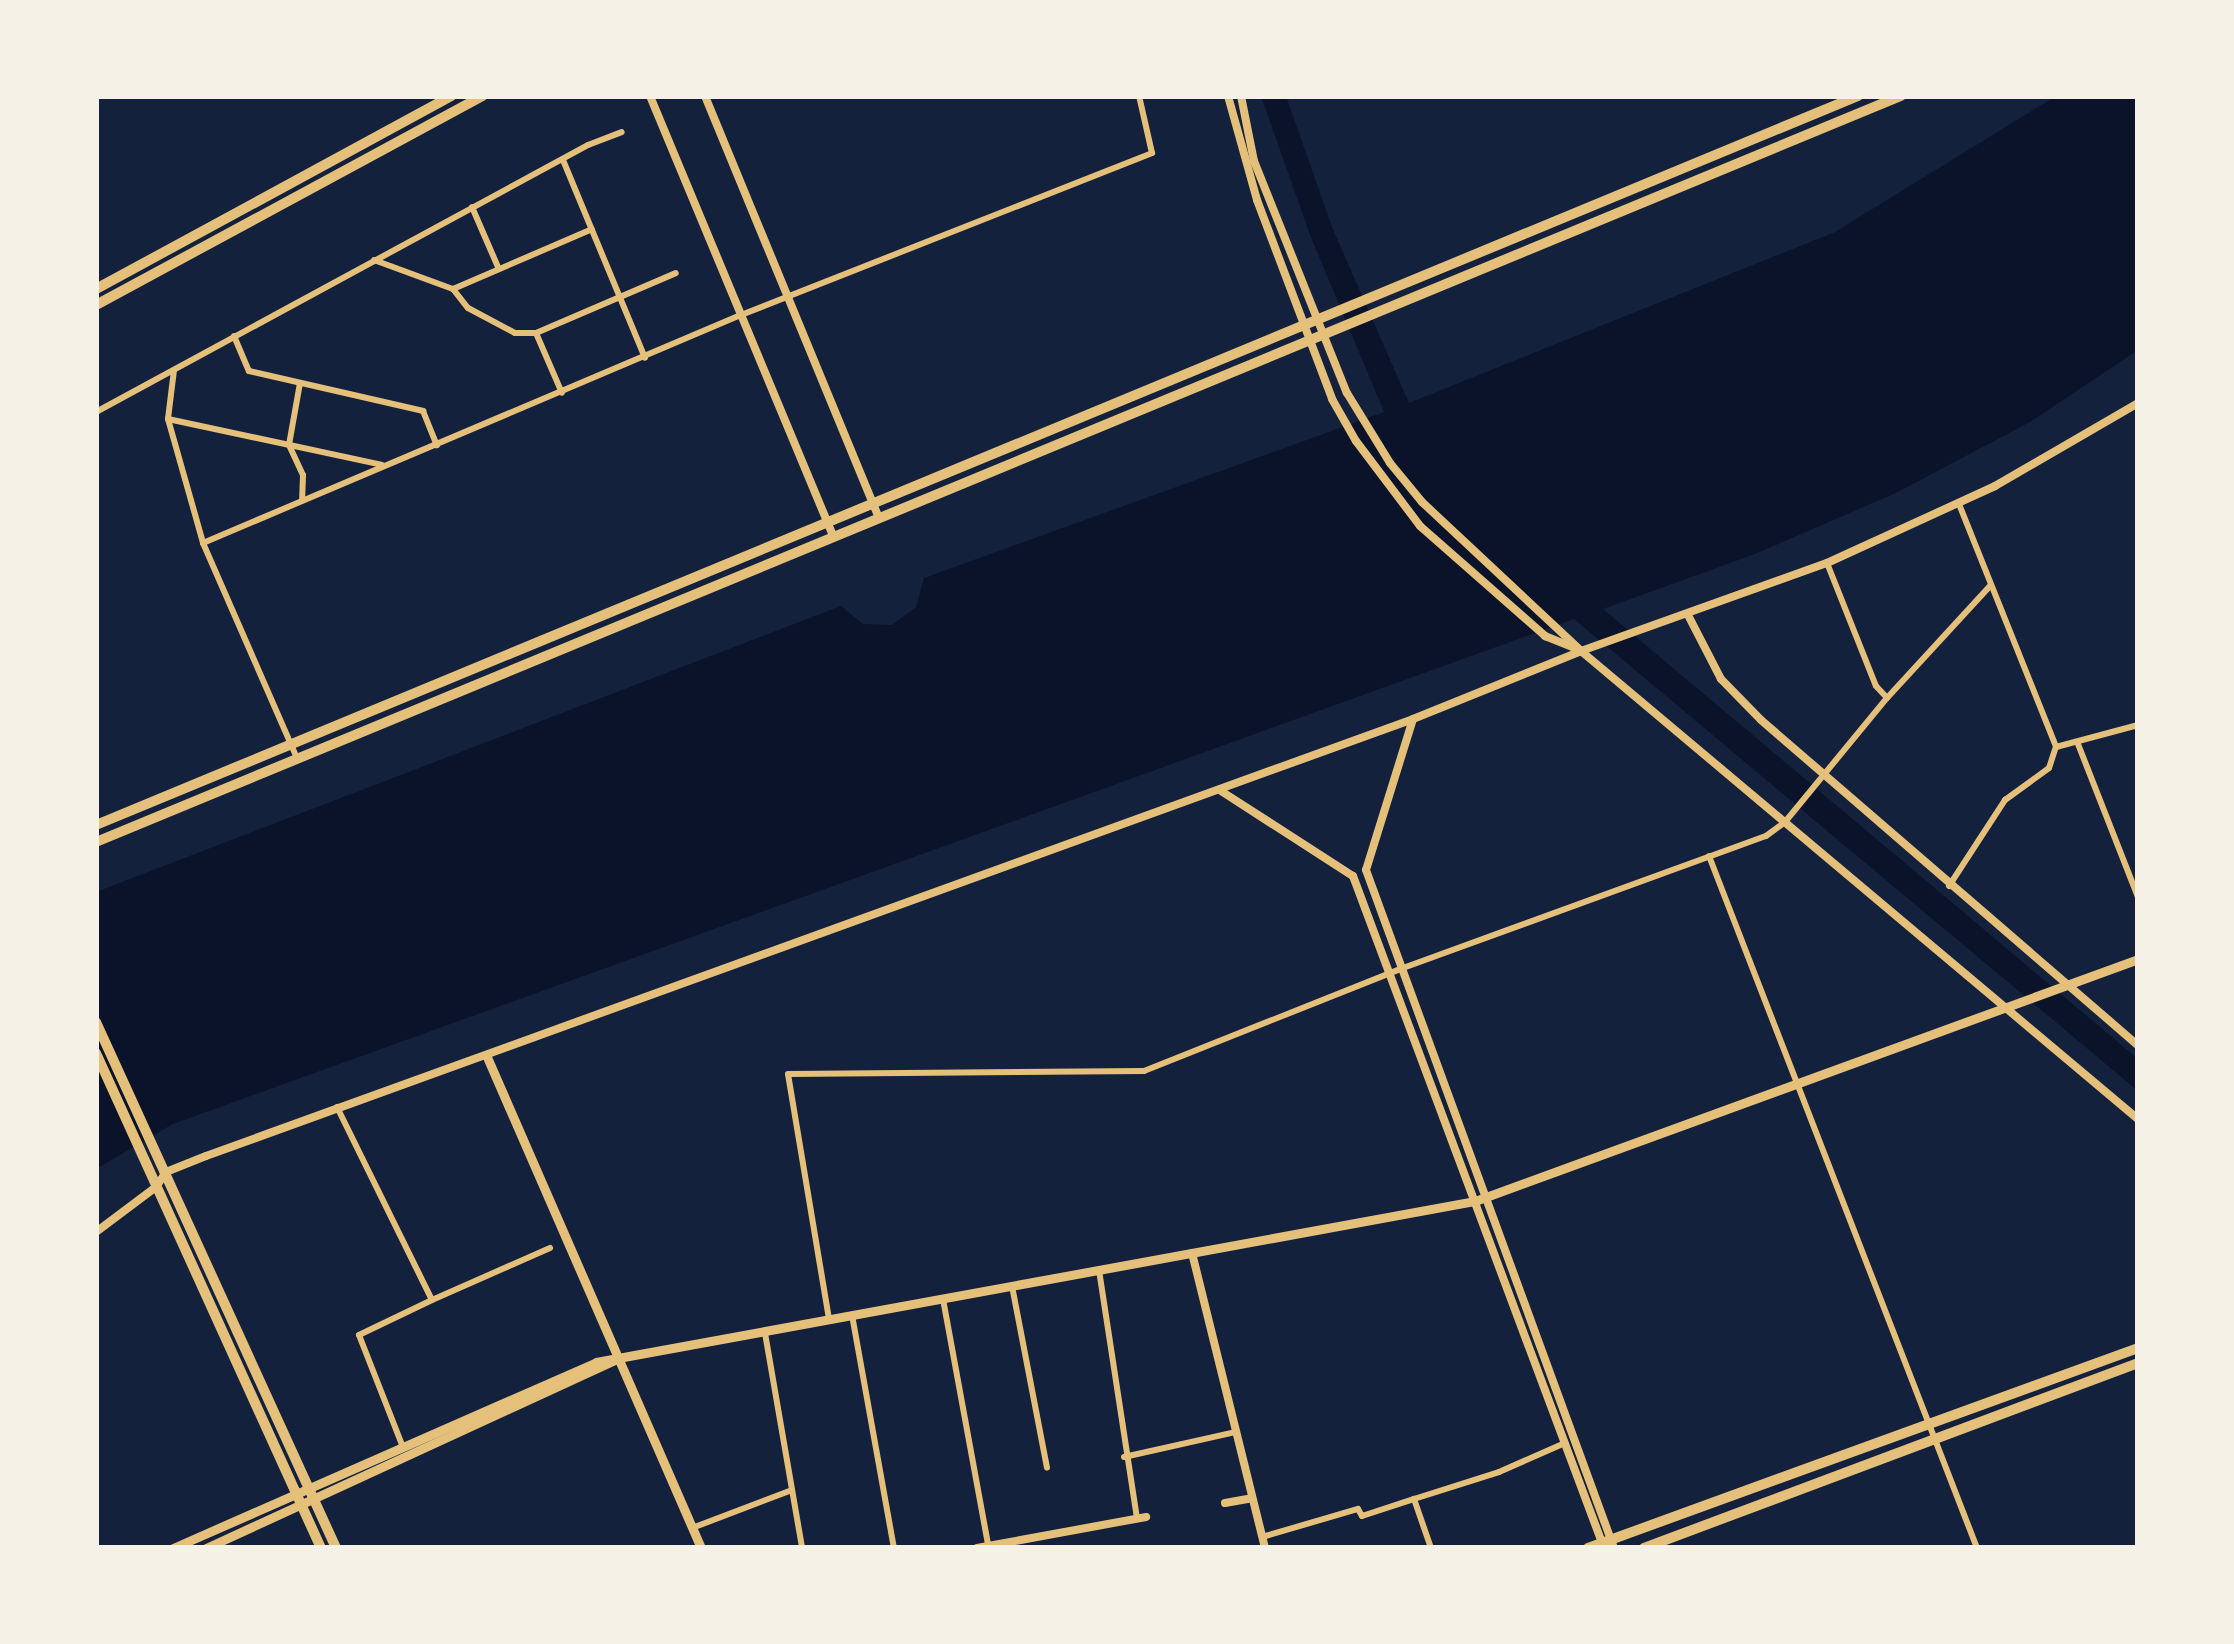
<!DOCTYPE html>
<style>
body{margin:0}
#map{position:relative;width:2234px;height:1644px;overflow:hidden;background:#14213d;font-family:"DM Sans",sans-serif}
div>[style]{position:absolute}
.water>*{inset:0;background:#0b132b}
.minor>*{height:6px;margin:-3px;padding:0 3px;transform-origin:3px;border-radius:3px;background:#e5c07b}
.tertiary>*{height:8px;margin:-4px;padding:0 4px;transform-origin:4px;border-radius:4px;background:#e5c07b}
.secondary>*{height:9px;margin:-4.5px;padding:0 4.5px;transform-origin:4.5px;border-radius:4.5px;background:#e5c07b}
.primary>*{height:10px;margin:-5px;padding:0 5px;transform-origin:5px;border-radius:5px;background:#e5c07b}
.trunk>*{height:10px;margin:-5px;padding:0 5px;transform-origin:5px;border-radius:5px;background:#e5c07b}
span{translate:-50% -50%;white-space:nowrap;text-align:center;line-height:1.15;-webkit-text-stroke:9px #f6f1e7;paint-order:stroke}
.frame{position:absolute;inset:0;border:99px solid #f6f1e7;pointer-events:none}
</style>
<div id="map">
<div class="water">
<i style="clip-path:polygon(1261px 96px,1286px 96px,1332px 227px,1409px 403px,1835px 232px,2056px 96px,2138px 96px,2138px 350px,2030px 422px,1896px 493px,1755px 554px,1603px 609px,2138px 1059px,2138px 1091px,1574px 619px,173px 1124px,96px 1169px,96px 892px,841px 606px,863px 624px,892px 625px,916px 607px,924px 578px,1384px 412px,1310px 235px)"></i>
</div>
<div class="minor">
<i style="left:563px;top:160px;width:214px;rotate:67.5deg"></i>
<i style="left:472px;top:207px;width:65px;rotate:66.6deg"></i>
<i style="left:374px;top:260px;width:84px;rotate:20.2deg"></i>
<i style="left:453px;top:289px;width:24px;rotate:52deg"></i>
<i style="left:468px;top:308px;width:53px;rotate:28deg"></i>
<i style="left:515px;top:333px;width:21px"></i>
<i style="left:536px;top:333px;width:152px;rotate:-23.2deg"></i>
<i style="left:453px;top:289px;width:151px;rotate:-23.3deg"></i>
<i style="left:536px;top:333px;width:65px;rotate:66.6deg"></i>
<i style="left:234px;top:336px;width:38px;rotate:67deg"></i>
<i style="left:249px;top:371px;width:179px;rotate:12.9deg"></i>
<i style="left:423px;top:411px;width:37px;rotate:68deg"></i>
<i style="left:174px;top:370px;width:49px;rotate:97deg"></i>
<i style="left:168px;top:419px;width:129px;rotate:74.2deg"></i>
<i style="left:203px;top:543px;width:235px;rotate:66.4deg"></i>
<i style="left:300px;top:383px;width:63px;rotate:100.1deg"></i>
<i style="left:289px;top:445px;width:33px;rotate:65deg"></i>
<i style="left:303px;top:475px;width:25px;rotate:92deg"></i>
<i style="left:96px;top:412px;width:560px;rotate:-28.49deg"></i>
<i style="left:588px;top:145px;width:36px;rotate:-21deg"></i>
<i style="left:168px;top:419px;width:219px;rotate:12.1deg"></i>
<i style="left:1959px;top:504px;width:261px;rotate:68.2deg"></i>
<i style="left:203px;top:543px;width:584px;rotate:-22.97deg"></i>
<i style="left:741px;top:315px;width:442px;rotate:-21.5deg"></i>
<i style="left:1152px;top:153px;width:58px;rotate:-102.8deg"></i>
<i style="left:1827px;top:563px;width:132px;rotate:68.3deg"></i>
<i style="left:1876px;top:686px;width:16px;rotate:47deg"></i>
<i style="left:2078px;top:744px;width:164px;rotate:68.6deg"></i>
<i style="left:1709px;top:856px;width:742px;rotate:68.83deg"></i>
<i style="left:1949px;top:886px;width:103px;rotate:-56.9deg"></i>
<i style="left:2005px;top:800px;width:54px;rotate:-36deg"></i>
<i style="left:2049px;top:768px;width:22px;rotate:-72deg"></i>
<i style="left:2056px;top:747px;width:85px;rotate:-15deg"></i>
<i style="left:337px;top:1107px;width:215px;rotate:63.8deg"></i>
<i style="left:432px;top:1300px;width:81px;rotate:154.4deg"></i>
<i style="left:359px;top:1335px;width:120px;rotate:68.6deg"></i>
<i style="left:1099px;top:1270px;width:251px;rotate:81.3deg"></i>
<i style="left:1012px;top:1286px;width:185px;rotate:79.1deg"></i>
<i style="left:943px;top:1299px;width:250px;rotate:79.6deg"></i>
<i style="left:432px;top:1300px;width:129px;rotate:-23.8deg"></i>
<i style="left:852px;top:1315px;width:237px;rotate:79.8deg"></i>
<i style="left:829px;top:1319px;width:248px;rotate:-99.5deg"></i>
<i style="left:788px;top:1074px;width:356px;rotate:-0.5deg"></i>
<i style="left:1144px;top:1071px;width:279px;rotate:-21.7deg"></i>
<i style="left:1403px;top:968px;width:386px;rotate:-20deg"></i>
<i style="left:1766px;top:836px;width:24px;rotate:-36deg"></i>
<i style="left:1785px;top:822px;width:161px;rotate:-50.6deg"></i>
<i style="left:1887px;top:698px;width:152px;rotate:-47.4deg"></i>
<i style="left:765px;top:1333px;width:218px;rotate:80.2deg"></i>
<i style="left:1124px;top:1457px;width:115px;rotate:-12.6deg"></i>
<i style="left:692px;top:1528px;width:107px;rotate:-20.8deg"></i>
<i style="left:1262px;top:1537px;width:100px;rotate:-16.3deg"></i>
<i style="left:1358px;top:1509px;width:8px;rotate:60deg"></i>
<i style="left:1362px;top:1516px;width:55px;rotate:-18.1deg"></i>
<i style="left:1431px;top:1548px;width:52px;rotate:-109.1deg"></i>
<i style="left:1414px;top:1499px;width:89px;rotate:-17.6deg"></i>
<i style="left:1499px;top:1472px;width:72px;rotate:-23.7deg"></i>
</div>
<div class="tertiary">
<i style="left:650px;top:96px;width:474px;rotate:67.4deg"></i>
<i style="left:705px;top:96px;width:453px;rotate:67.6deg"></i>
<i style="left:1228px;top:96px;width:108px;rotate:74.4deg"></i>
<i style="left:1257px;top:200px;width:213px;rotate:69.3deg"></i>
<i style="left:1332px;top:399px;width:48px;rotate:60.3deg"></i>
<i style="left:1356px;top:441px;width:106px;rotate:53deg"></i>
<i style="left:1420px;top:526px;width:167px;rotate:41.3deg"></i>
<i style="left:1545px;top:636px;width:31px;rotate:22deg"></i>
<i style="left:1241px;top:96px;width:66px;rotate:78.7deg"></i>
<i style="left:1254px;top:161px;width:250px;rotate:68.2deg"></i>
<i style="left:1347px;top:393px;width:82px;rotate:58.4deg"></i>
<i style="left:1390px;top:463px;width:50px;rotate:50.6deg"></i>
<i style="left:1422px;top:502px;width:218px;rotate:43.1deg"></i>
<i style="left:1581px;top:651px;width:728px;rotate:40.04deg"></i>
<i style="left:1688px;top:615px;width:72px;rotate:62.7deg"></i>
<i style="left:1721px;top:679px;width:57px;rotate:45.7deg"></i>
<i style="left:1761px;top:720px;width:498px;rotate:40.8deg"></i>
<i style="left:1413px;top:719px;width:158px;rotate:107.3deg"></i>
<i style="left:1366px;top:870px;width:722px;rotate:69.91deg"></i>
<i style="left:1221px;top:791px;width:157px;rotate:32.8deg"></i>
<i style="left:1353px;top:876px;width:717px;rotate:69.52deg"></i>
<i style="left:96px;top:1232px;width:75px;rotate:-36.9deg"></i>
<i style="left:156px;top:1187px;width:18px;rotate:-56deg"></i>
<i style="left:166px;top:1172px;width:43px;rotate:-21.8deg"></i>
<i style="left:206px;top:1156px;width:1284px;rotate:-19.9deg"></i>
<i style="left:1413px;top:719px;width:181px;rotate:-22deg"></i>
<i style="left:1581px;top:651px;width:261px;rotate:-19.7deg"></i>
<i style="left:1827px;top:563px;width:185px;rotate:-24.6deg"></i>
<i style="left:1995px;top:486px;width:165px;rotate:-30.1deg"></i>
<i style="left:1192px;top:1253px;width:304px;rotate:76.1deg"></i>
<i style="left:1225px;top:1503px;width:27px;rotate:-10deg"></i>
<i style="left:977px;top:1548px;width:172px;rotate:-10.4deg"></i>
</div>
<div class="secondary">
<i style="left:487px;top:1057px;width:536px;rotate:66.45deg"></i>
<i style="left:173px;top:1548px;width:462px;rotate:-23.7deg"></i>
<i style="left:596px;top:1362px;width:894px;rotate:-10.38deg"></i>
<i style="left:1475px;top:1201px;width:706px;rotate:-20.05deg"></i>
<i style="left:206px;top:1548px;width:450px;rotate:-24.7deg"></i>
</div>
<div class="primary">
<i style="left:96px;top:825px;width:1907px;rotate:-22.48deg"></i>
<i style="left:96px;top:842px;width:1953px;rotate:-22.46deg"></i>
<i style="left:96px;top:1022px;width:578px;rotate:65.47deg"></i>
<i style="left:96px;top:1053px;width:544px;rotate:65.56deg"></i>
<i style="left:1588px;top:1548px;width:585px;rotate:-19.98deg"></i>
<i style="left:1644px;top:1548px;width:528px;rotate:-20.53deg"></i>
</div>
<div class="trunk">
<i style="left:96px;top:289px;width:404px;rotate:-28.5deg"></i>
<i style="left:96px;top:305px;width:439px;rotate:-28.4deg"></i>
</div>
<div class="frame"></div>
</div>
